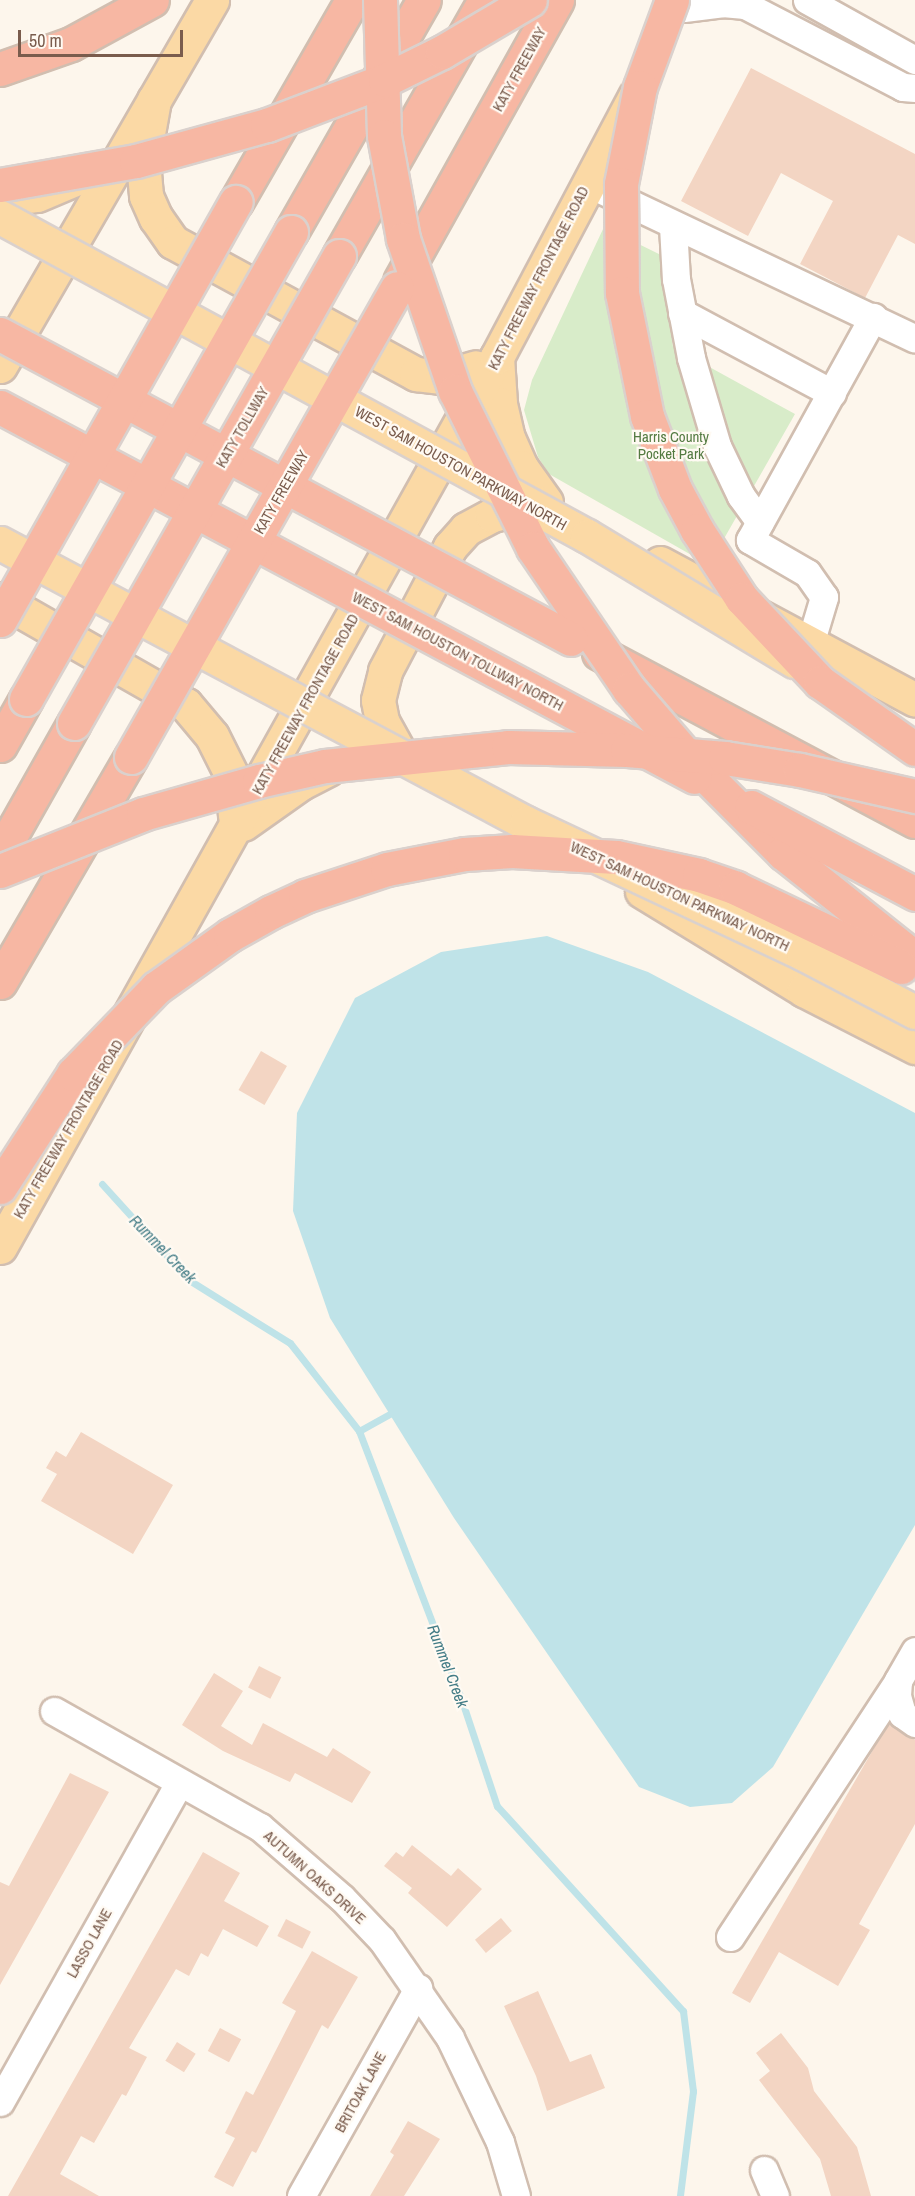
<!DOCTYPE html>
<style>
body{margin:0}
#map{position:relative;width:915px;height:2196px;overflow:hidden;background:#fdf6ec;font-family:"Archivo Narrow",sans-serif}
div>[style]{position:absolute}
.green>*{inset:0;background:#d8ecc9}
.water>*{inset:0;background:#bfe3e8}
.stream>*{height:7px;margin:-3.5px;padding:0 3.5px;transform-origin:3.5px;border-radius:3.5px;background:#bfe3e8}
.building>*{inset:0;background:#f3d5c3;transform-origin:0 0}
.roads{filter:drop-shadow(2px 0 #d1beb0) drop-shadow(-2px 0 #d1beb0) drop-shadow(0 2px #d1beb0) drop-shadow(0 -2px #d1beb0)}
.minor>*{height:27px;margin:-13.5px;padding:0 13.5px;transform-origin:13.5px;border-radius:13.5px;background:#fff}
.major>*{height:33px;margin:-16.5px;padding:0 16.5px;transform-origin:16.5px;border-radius:16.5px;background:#fbd9a5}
.highway>*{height:33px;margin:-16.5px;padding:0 16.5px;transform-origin:16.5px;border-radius:16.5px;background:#f7b7a3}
.bridges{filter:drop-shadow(2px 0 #dad1cd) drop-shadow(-2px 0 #dad1cd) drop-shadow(0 2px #dad1cd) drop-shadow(0 -2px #dad1cd)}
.major-bridge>*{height:33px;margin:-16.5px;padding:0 16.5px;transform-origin:16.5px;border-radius:16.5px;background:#fbd9a5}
.highway-bridge>*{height:33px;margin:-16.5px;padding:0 16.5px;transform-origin:16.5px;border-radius:16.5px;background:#f7b7a3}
span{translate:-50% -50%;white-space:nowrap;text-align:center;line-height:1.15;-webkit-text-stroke:4.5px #fffaf3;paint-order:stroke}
.street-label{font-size:15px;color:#7a5c4d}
.park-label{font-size:15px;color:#537a41}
.water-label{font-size:16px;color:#437c86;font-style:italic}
.scale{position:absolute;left:18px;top:30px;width:165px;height:27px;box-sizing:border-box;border:3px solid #7a5c4d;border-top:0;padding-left:8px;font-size:18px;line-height:21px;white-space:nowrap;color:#7a5c4d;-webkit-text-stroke:4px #fffaf3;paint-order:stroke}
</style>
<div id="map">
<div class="green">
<i style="clip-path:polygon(604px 227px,663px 256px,673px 347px,795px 414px,709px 565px,549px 474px,538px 457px,524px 410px,532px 380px)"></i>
</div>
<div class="water">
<i style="clip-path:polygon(547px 936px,648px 972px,915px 1113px,915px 1525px,773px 1767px,732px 1803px,690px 1807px,639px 1787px,454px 1518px,330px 1318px,293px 1211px,297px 1113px,355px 998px,441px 952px)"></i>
</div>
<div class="stream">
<i style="left:102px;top:1184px;width:130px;rotate:47.8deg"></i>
<i style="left:189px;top:1280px;width:119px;rotate:32deg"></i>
<i style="left:290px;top:1343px;width:112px;rotate:51.9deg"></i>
<i style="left:359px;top:1431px;width:289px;rotate:69.1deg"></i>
<i style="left:462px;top:1701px;width:111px;rotate:71.6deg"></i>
<i style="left:497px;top:1806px;width:277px;rotate:47.8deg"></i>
<i style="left:683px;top:2011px;width:81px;rotate:82.9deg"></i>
<i style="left:693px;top:2091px;width:106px;rotate:97.1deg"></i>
<i style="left:359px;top:1431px;width:35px;rotate:-29deg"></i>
</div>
<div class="building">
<i style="clip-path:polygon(751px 68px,915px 154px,915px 244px,898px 235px,865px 298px,800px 264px,833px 201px,781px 173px,748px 236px,681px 201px)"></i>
<i style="left:261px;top:1051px;width:30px;height:45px;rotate:30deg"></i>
<i style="clip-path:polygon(81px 1432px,173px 1485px,133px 1554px,41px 1501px,57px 1474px,46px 1468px,56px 1451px,66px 1457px)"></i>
<i style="left:259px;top:1666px;width:25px;height:24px;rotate:27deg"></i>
<i style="clip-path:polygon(214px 1673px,243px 1691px,221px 1726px,252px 1745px,263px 1723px,327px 1757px,333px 1748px,371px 1772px,352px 1803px,295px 1773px,290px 1782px,223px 1751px,182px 1725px)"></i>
<i style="clip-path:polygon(888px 1724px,915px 1740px,915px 1824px,859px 1924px,870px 1930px,838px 1986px,779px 1952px,750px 2003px,732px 1993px)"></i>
<i style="clip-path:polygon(70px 1773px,109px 1792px,0 1985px,0 1882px,9px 1886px)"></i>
<i style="clip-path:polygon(412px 1845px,451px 1876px,458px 1868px,482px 1889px,447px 1927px,408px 1893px,412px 1888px,384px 1866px,396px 1852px,403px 1857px)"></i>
<i style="clip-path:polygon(203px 1852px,240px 1873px,224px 1901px,269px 1926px,257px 1947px,223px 1929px,208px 1957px,201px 1953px,189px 1976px,176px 1969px,129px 2048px,147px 2057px,126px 2096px,122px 2094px,94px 2143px,81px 2136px,60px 2174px,99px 2196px,8px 2196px)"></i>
<i style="left:501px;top:1918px;width:17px;height:34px;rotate:50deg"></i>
<i style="left:286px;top:1919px;width:28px;height:19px;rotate:27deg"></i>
<i style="clip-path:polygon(312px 1951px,358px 1977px,328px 2029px,322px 2025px,256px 2153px,252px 2151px,233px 2187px,214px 2177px,235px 2138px,225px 2133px,246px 2091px,253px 2095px,296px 2011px,282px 2003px)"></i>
<i style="clip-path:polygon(538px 1991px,570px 2062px,591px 2054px,605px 2088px,547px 2111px,536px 2076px,504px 2006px)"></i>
<i style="left:220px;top:2028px;width:24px;height:26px;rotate:28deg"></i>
<i style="clip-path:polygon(781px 2033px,808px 2068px,814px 2091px,857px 2147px,871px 2196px,831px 2196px,820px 2159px,759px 2080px,770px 2071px,756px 2053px)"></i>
<i style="left:177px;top:2042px;width:22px;height:22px;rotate:32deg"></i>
<i style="clip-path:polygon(408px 2121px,440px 2139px,404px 2196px,370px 2196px,394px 2155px,390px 2152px)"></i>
</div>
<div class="roads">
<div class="minor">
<i style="left:807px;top:0;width:124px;rotate:29.1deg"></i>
<i style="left:684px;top:8px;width:38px;rotate:-7deg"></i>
<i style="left:722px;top:3px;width:23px;rotate:5deg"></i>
<i style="left:745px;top:5px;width:178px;rotate:27.4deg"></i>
<i style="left:903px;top:87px;width:12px;rotate:5deg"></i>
<i style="left:604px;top:191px;width:344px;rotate:25.4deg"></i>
<i style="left:673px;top:226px;width:53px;rotate:86.8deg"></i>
<i style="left:676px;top:279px;width:80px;rotate:79.2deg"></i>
<i style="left:691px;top:358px;width:92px;rotate:73.5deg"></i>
<i style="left:717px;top:446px;width:55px;rotate:64.4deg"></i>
<i style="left:741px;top:496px;width:32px;rotate:54deg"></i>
<i style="left:682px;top:313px;width:170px;rotate:28.1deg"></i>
<i style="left:810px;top:644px;width:49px;rotate:-73.4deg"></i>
<i style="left:824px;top:597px;width:29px;rotate:-125deg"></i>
<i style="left:807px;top:573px;width:66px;rotate:-149.9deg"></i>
<i style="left:750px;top:540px;width:255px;rotate:-61.1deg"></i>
<i style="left:915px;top:1651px;width:34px;rotate:120deg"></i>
<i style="left:898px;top:1681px;width:15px;rotate:94deg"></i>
<i style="left:897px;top:1696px;width:19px;rotate:74deg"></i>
<i style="left:902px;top:1714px;width:16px;rotate:35deg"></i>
<i style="left:54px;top:1711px;width:236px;rotate:29.4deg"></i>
<i style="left:260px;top:1827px;width:108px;rotate:40.9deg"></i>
<i style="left:342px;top:1898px;width:58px;rotate:46.4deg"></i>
<i style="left:382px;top:1940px;width:119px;rotate:55.2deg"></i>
<i style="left:450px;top:2038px;width:115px;rotate:64.3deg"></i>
<i style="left:500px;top:2142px;width:56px;rotate:73.5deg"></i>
<i style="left:730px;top:1937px;width:306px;rotate:-56.7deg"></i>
<i style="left:0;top:2102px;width:366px;rotate:-60.7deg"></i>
<i style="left:764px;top:2170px;width:28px;rotate:67deg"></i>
<i style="left:301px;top:2196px;width:239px;rotate:-60.6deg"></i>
</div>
<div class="major">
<i style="left:154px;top:100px;width:62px;rotate:100.2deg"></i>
<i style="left:143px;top:161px;width:35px;rotate:85deg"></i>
<i style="left:146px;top:196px;width:24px;rotate:66deg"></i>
<i style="left:156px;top:218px;width:29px;rotate:55deg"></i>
<i style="left:173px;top:242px;width:277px;rotate:28.5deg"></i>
<i style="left:416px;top:374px;width:26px;rotate:7deg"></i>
<i style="left:442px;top:377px;width:35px;rotate:-16deg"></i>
<i style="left:0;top:200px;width:37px;rotate:-8deg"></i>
<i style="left:37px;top:195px;width:41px;rotate:-22.8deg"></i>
<i style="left:497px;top:357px;width:47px;rotate:86.3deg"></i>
<i style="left:500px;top:404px;width:35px;rotate:77deg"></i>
<i style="left:508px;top:438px;width:32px;rotate:66deg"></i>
<i style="left:521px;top:467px;width:43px;rotate:54.5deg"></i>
<i style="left:0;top:366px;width:423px;rotate:-59.9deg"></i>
<i style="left:660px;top:563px;width:289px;rotate:28.2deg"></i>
<i style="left:0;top:599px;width:214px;rotate:29.7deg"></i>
<i style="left:186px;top:705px;width:40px;rotate:50deg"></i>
<i style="left:212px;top:736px;width:45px;rotate:63.4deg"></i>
<i style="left:232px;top:776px;width:40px;rotate:85.7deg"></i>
<i style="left:377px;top:754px;width:21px;rotate:-11deg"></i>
<i style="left:398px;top:750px;width:33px;rotate:-119deg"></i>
<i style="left:382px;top:721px;width:21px;rotate:-101deg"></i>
<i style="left:378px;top:700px;width:30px;rotate:-76deg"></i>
<i style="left:385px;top:671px;width:140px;rotate:-62.3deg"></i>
<i style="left:450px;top:547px;width:24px;rotate:-48deg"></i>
<i style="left:466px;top:529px;width:30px;rotate:-28deg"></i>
<i style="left:492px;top:515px;width:51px;rotate:-12.4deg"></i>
<i style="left:243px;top:824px;width:71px;rotate:-35.3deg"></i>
<i style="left:301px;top:783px;width:30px;rotate:-27deg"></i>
<i style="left:642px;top:891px;width:190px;rotate:31.4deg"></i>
<i style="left:804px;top:990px;width:125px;rotate:27.2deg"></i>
<i style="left:0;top:1247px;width:1019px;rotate:-60.82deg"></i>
<i style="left:497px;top:357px;width:295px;rotate:-62.1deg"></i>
</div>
<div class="highway">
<i style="left:0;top:69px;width:75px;rotate:-19.4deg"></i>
<i style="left:71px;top:44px;width:92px;rotate:-28.5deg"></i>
<i style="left:236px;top:202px;width:233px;rotate:-60.1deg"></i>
<i style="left:291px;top:232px;width:267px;rotate:-60.2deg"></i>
<i style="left:339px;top:256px;width:295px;rotate:-60.3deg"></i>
<i style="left:400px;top:281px;width:322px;rotate:-60.8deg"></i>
<i style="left:599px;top:653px;width:358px;rotate:28deg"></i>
<i style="left:0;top:745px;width:53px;rotate:-60.5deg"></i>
<i style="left:0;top:854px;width:150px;rotate:-60.5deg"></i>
<i style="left:0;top:982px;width:260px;rotate:-59.8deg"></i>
</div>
</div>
<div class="bridges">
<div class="major-bridge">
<i style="left:0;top:217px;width:668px;rotate:28.52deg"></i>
<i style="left:587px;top:536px;width:242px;rotate:31.1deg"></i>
<i style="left:0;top:543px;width:596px;rotate:28.03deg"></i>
<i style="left:526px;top:823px;width:307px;rotate:25.2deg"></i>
<i style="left:804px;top:954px;width:125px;rotate:27.6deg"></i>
</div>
<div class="highway-bridge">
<i style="left:380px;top:0;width:136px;rotate:88.3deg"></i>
<i style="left:384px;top:136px;width:105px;rotate:79.5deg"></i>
<i style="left:403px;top:239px;width:161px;rotate:71.1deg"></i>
<i style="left:455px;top:391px;width:175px;rotate:63.6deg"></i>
<i style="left:533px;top:548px;width:171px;rotate:55.8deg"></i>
<i style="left:629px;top:689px;width:94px;rotate:49.3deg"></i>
<i style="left:690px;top:760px;width:132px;rotate:45deg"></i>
<i style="left:783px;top:853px;width:169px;rotate:38.5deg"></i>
<i style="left:672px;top:0;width:93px;rotate:110.2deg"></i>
<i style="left:640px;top:87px;width:99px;rotate:101.1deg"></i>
<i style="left:621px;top:184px;width:109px;rotate:89.5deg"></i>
<i style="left:622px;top:293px;width:126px;rotate:78.5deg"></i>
<i style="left:647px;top:416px;width:78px;rotate:69deg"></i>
<i style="left:675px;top:489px;width:47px;rotate:61.8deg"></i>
<i style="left:697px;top:530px;width:82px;rotate:56.9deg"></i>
<i style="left:742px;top:599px;width:114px;rotate:46.8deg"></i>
<i style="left:820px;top:682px;width:116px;rotate:35.2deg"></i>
<i style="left:0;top:185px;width:138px;rotate:-10deg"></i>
<i style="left:136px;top:161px;width:136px;rotate:-15.4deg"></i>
<i style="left:267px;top:125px;width:126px;rotate:-20.9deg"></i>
<i style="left:385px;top:80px;width:64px;rotate:-26.2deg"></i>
<i style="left:442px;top:52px;width:102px;rotate:-30.6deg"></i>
<i style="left:0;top:334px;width:647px;rotate:28.11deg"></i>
<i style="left:0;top:407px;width:787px;rotate:28.03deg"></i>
<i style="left:0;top:620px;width:480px;rotate:-60.6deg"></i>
<i style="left:26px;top:699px;width:537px;rotate:-60.43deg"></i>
<i style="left:74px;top:723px;width:537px;rotate:-60.43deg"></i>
<i style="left:131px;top:757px;width:539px;rotate:-60.44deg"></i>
<i style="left:751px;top:807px;width:186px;rotate:27.9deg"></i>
<i style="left:0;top:871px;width:154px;rotate:-21.7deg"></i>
<i style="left:143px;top:814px;width:121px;rotate:-15.9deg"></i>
<i style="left:259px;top:781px;width:68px;rotate:-12.8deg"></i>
<i style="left:325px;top:766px;width:184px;rotate:-5.9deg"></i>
<i style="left:508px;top:747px;width:119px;rotate:1.4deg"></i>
<i style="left:627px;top:750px;width:98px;rotate:4.7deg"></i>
<i style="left:725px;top:758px;width:76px;rotate:9.1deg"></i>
<i style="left:800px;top:770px;width:118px;rotate:12.7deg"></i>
<i style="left:0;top:1187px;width:135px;rotate:-57.1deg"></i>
<i style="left:73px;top:1074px;width:120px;rotate:-46deg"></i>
<i style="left:156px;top:988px;width:91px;rotate:-35.6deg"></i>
<i style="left:230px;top:935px;width:47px;rotate:-29.3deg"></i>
<i style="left:271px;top:912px;width:38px;rotate:-25deg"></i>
<i style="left:305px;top:896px;width:86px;rotate:-18.2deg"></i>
<i style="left:387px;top:869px;width:79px;rotate:-10.9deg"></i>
<i style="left:465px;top:854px;width:47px;rotate:-3.7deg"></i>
<i style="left:512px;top:851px;width:104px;rotate:3.3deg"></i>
<i style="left:616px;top:857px;width:85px;rotate:12.2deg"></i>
<i style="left:699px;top:875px;width:39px;rotate:19deg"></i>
<i style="left:736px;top:888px;width:183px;rotate:25.6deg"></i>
</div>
</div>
<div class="street-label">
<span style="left:519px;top:69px;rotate:-61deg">KATY FREEWAY</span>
<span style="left:538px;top:278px;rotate:-63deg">KATY FREEWAY FRONTAGE ROAD</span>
<span style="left:242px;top:427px;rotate:-60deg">KATY TOLLWAY</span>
<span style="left:461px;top:468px;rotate:29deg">WEST SAM HOUSTON PARKWAY NORTH</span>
<span style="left:281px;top:492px;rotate:-60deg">KATY FREEWAY</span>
<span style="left:458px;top:651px;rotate:28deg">WEST SAM HOUSTON TOLLWAY NORTH</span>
<span style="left:305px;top:704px;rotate:-61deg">KATY FREEWAY FRONTAGE ROAD</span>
<span style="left:680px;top:896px;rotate:25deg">WEST SAM HOUSTON PARKWAY NORTH</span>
<span style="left:68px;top:1129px;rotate:-60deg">KATY FREEWAY FRONTAGE ROAD</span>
<span style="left:315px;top:1877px;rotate:42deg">AUTUMN OAKS DRIVE</span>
<span style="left:89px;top:1943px;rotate:-61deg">LASSO LANE</span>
<span style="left:360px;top:2092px;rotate:-61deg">BRITOAK LANE</span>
</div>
<div class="park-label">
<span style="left:671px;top:445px">Harris County<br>Pocket Park</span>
</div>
<div class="water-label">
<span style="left:163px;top:1249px;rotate:46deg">Rummel Creek</span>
<span style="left:448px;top:1666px;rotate:69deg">Rummel Creek</span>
</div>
<div class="scale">50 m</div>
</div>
